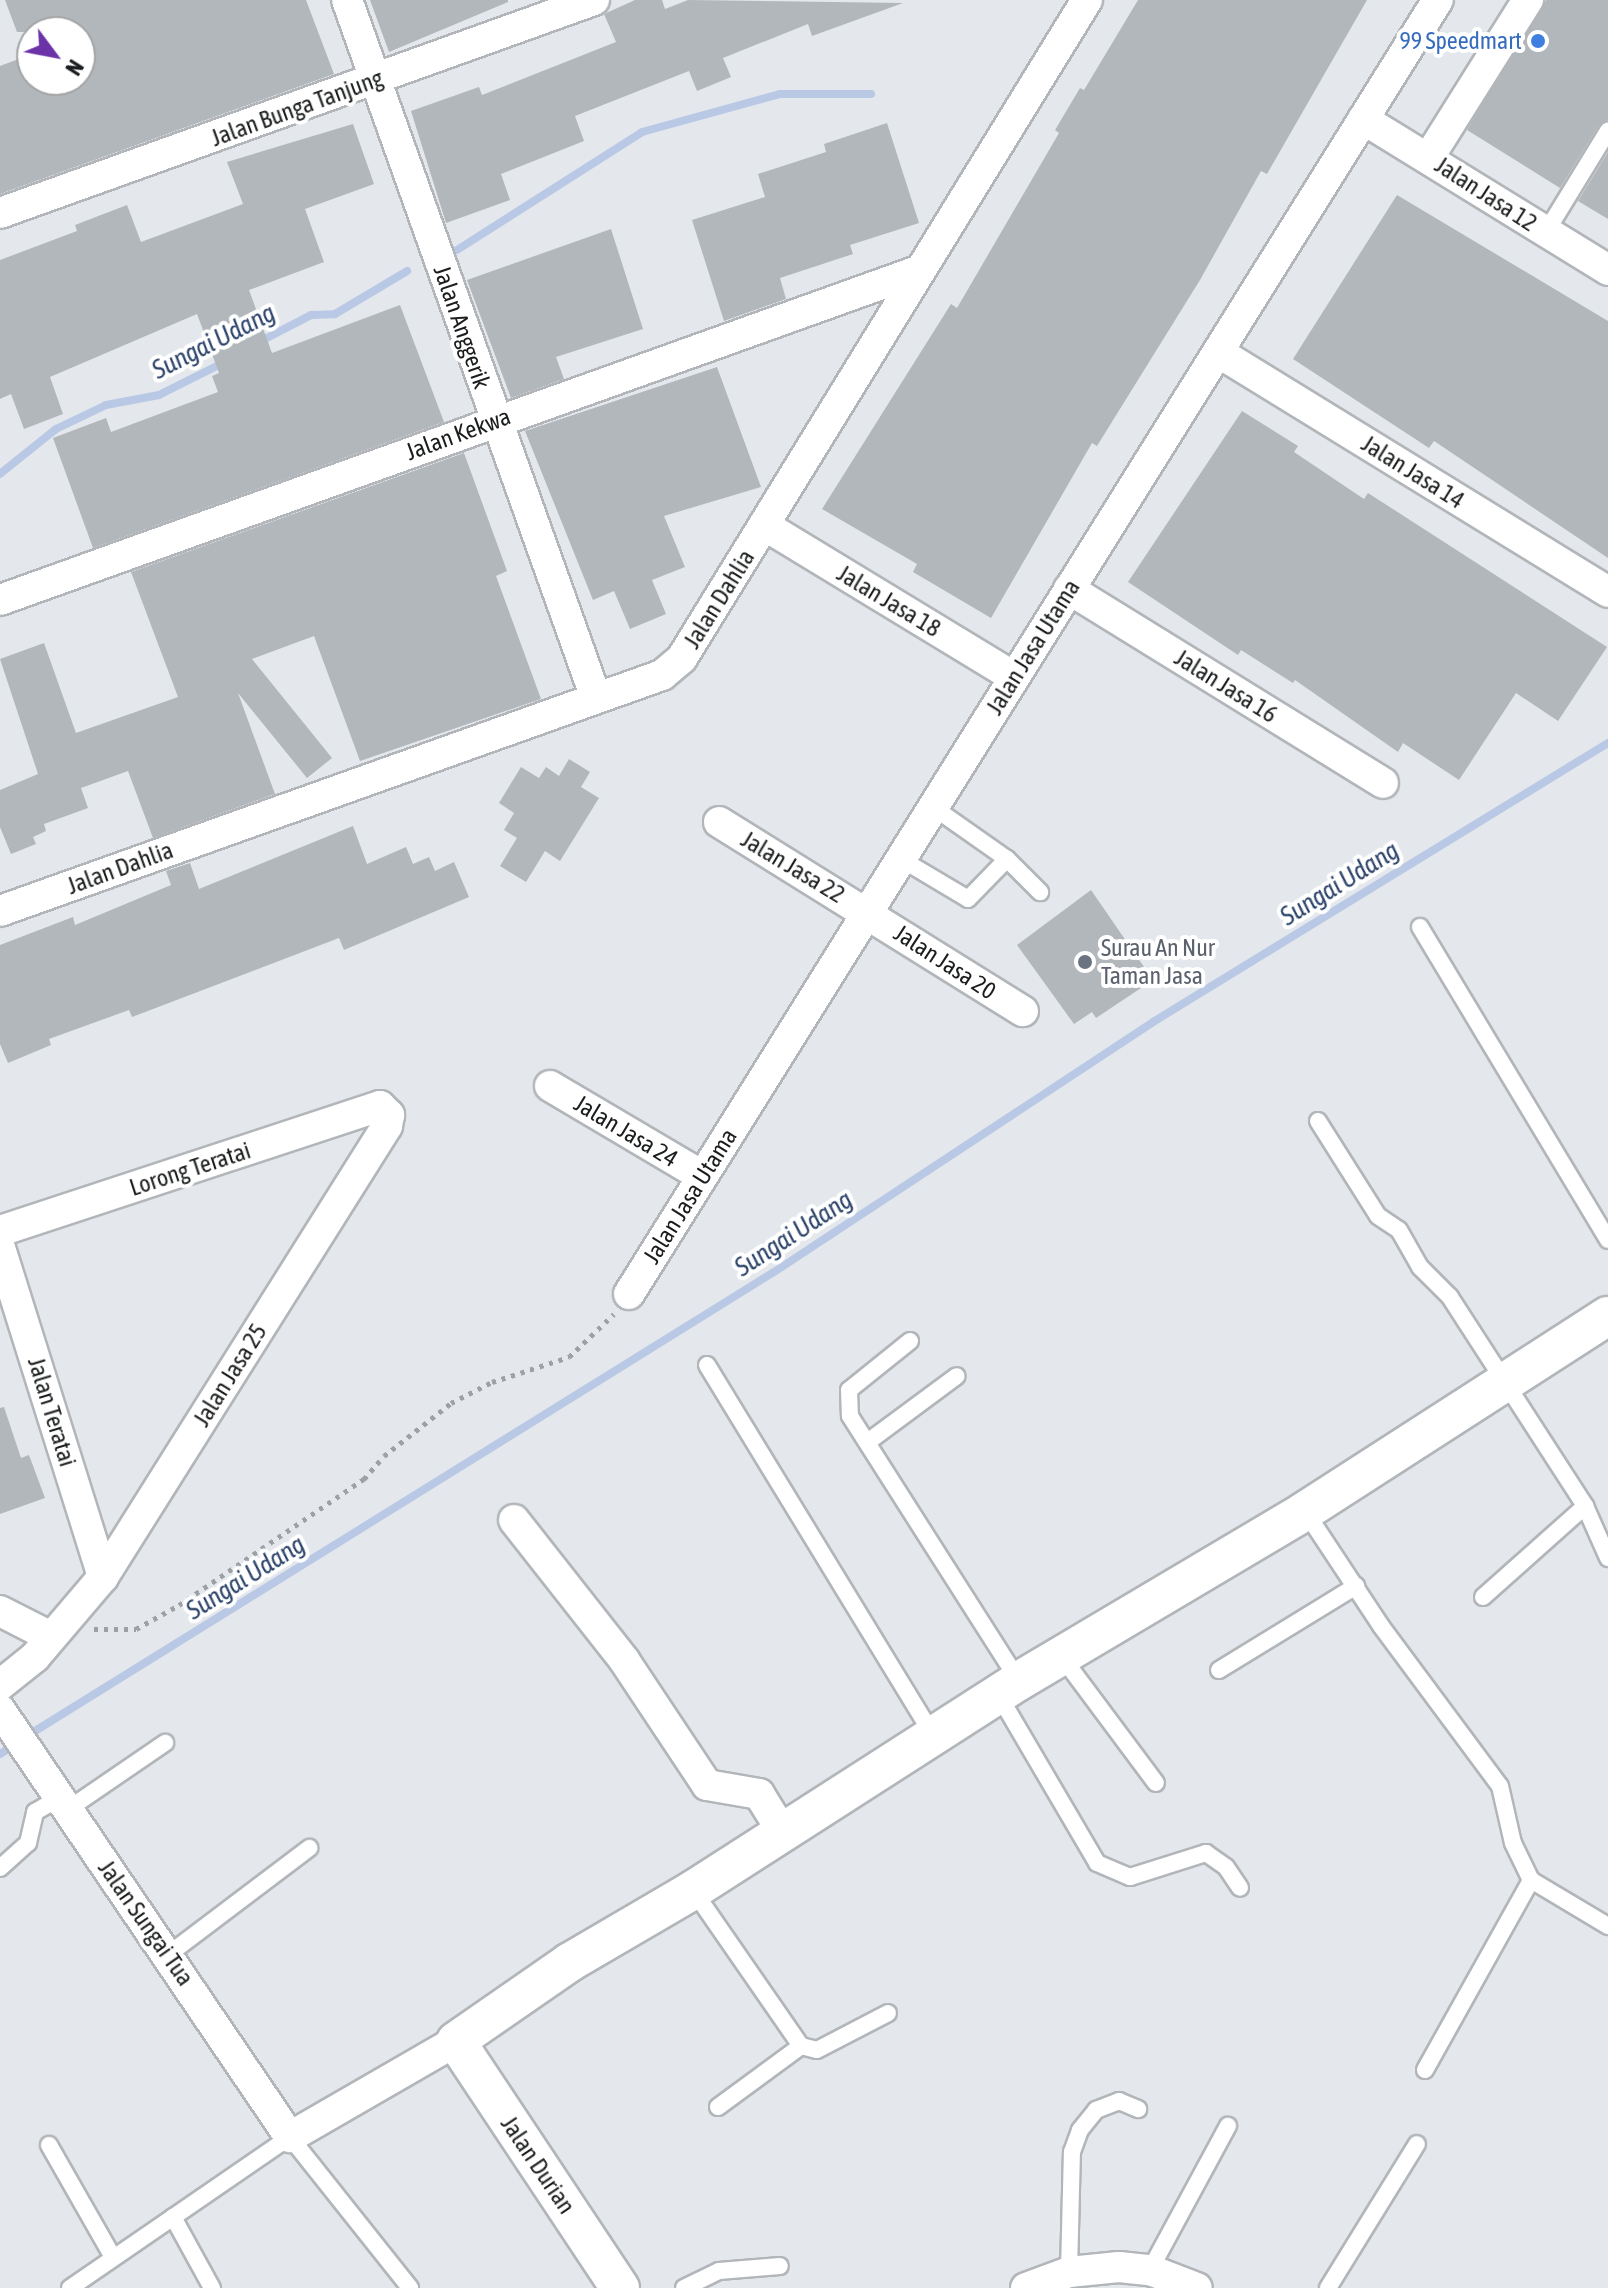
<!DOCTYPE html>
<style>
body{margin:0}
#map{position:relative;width:1608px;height:2288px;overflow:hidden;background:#e4e8ec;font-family:"Asap Condensed",sans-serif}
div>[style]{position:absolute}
.stream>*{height:8px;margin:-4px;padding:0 4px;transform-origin:4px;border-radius:4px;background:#b9c9e5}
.building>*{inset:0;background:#b2b7bb}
.path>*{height:5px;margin-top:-2.5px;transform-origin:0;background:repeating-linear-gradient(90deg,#9ea1a4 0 4px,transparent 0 10px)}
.roads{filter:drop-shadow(2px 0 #b2b6ba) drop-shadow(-2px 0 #b2b6ba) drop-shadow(0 2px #b2b6ba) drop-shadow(0 -2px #b2b6ba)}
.service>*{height:16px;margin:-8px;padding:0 8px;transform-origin:8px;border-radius:8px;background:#fff}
.minor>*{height:30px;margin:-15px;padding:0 15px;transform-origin:15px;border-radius:15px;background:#fff}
.tertiary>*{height:38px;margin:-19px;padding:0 19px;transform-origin:19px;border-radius:19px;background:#fff}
.dots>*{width:22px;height:22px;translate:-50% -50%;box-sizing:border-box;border:4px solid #fff;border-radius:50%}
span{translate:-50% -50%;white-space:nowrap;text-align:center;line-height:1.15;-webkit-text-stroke:8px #fff;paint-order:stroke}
.shop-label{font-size:24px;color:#366cbe}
.right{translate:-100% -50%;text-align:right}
.street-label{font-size:24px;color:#1a1c1d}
.worship-label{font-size:24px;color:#5b616d}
.left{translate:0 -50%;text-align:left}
.water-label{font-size:26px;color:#2c436a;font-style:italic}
.north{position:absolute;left:16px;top:16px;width:80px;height:80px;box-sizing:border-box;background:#fff;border:2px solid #a3a4a5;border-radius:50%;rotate:122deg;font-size:22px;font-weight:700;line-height:32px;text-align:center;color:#1a1c1d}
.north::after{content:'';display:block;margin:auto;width:28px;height:36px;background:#6c33a9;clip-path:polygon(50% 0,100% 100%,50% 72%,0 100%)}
</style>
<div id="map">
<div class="stream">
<i style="left:457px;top:250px;width:219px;rotate:-32.5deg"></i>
<i style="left:642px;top:132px;width:143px;rotate:-15.4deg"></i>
<i style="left:780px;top:94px;width:91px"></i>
<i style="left:259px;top:342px;width:59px;rotate:-27.4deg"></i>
<i style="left:311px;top:315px;width:24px;rotate:-2deg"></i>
<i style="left:335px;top:314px;width:84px;rotate:-30.8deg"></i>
<i style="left:0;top:474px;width:72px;rotate:-38.8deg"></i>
<i style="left:56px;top:429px;width:55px;rotate:-25.6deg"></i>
<i style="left:106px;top:405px;width:54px;rotate:-10.7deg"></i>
<i style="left:159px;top:395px;width:72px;rotate:-26.6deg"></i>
<i style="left:27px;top:1736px;width:879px;rotate:-31.85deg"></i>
<i style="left:774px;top:1272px;width:454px;rotate:-33.4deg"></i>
<i style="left:1153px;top:1022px;width:534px;rotate:-31.52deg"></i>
<i style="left:0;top:1754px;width:19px;rotate:-32deg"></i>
</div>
<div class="building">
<i style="clip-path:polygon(5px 0,306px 0,334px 74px,0 194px,0 66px,32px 54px,32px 80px,80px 80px,80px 32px,17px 32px)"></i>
<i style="clip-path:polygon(370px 0,508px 0,508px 2px,389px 52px)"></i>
<i style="clip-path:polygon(635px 0,662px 0,665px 9px,688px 0,903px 3px,812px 36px,808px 24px,723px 58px,731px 77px,697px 91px,689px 71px,575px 116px,584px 141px,501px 174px,510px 200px,446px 223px,411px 111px,479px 87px,482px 95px,616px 42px,604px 14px)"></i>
<i style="clip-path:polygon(1138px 0,1367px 0,1267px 174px,1261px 171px,1200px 280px,1097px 446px,1092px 443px,991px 618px,913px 572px,917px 564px,822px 509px,951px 304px,957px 308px,1059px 133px,1055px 130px,1080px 88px,1084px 90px)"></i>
<i style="clip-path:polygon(1546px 0,1608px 0,1608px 120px,1599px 125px,1560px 188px,1467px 130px)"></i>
<i style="clip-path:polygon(887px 123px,919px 223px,850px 245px,853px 254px,780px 278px,786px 299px,724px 321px,692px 220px,765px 197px,758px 174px,826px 152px,824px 144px)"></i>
<i style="clip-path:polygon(353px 124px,374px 184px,305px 209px,324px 262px,249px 290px,272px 353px,400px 305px,444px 422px,93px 548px,53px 438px,106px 418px,111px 432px,218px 392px,212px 376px,219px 373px,197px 314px,50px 377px,63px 414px,24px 429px,11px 394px,0 399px,0 260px,77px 231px,75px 225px,127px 205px,141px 242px,243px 204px,227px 162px)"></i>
<i style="clip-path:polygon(1608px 152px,1608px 219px,1578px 201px)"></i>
<i style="clip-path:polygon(1397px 195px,1608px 321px,1608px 558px,1434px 441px,1429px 448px,1293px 359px)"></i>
<i style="clip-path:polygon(611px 229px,643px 329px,556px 357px,564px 379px,511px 398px,467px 280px)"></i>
<i style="clip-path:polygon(717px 367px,761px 487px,664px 516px,685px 567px,652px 580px,666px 614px,630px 629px,614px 591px,593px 600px,525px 431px)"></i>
<i style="clip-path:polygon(1242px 411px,1298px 446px,1294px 452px,1364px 499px,1368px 493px,1607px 647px,1558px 721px,1516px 693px,1459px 780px,1403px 743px,1398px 752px,1295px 680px,1293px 683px,1241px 650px,1238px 655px,1128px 582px)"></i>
<i style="clip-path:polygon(464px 453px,507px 571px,496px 576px,541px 699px,360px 761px,314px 636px,252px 659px,332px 758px,307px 778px,238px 693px,275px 794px,153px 838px,128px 771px,81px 788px,88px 808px,44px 824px,46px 831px,33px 837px,36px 844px,11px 854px,0 827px,0 790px,38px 774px,0 659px,44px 643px,76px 733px,178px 697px,131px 572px)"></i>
<i style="clip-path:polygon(569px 759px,590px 772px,581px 787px,599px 798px,560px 861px,545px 851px,526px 882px,500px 866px,517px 838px,504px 830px,514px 813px,499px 803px,521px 767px,539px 778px,546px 767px,559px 776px)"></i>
<i style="clip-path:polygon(353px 826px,367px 864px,406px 847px,413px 864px,429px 857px,435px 871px,454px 862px,469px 897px,344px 950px,339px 938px,132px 1017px,129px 1010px,49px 1039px,51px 1045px,8px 1063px,0 1044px,0 945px,73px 917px,75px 925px,171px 885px,166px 871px,190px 863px,199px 889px)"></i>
<i style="clip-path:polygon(1091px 890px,1153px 980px,1096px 1018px,1092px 1012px,1074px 1024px,1017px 945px)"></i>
<i style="clip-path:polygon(4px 1407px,21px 1458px,29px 1455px,45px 1498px,0 1514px,0 1408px)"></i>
</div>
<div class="path">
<i style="left:94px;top:1629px;width:42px"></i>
<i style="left:136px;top:1629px;width:49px;rotate:-29.2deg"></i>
<i style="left:179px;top:1605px;width:224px;rotate:-34.3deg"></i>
<i style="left:364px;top:1479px;width:30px;rotate:-49deg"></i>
<i style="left:384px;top:1456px;width:85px;rotate:-38.3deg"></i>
<i style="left:451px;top:1403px;width:46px;rotate:-27.1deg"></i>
<i style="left:492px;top:1382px;width:81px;rotate:-18deg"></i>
<i style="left:569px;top:1357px;width:62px;rotate:-43.7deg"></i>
</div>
<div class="roads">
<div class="service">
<i style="left:1546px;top:232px;width:119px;rotate:-58.5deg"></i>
<i style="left:933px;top:807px;width:90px;rotate:35.1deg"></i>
<i style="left:1007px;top:859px;width:47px;rotate:45deg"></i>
<i style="left:901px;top:859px;width:78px;rotate:30.8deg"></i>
<i style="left:968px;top:899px;width:56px;rotate:-45.7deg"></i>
<i style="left:1420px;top:927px;width:365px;rotate:59deg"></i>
<i style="left:1318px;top:1121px;width:112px;rotate:57.7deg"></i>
<i style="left:1378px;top:1216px;width:25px;rotate:34deg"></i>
<i style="left:1399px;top:1230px;width:43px;rotate:60.4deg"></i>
<i style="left:1420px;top:1267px;width:42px;rotate:45deg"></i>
<i style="left:1450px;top:1297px;width:249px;rotate:57.1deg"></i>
<i style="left:1585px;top:1506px;width:57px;rotate:66.1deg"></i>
<i style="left:910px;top:1341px;width:78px;rotate:141.2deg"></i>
<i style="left:849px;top:1390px;width:26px;rotate:88deg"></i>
<i style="left:850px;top:1416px;width:314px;rotate:57.5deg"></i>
<i style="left:707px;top:1365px;width:434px;rotate:58.6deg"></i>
<i style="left:869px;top:1441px;width:109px;rotate:-36.5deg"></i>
<i style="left:1305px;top:1511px;width:138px;rotate:56.5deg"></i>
<i style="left:1381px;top:1626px;width:199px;rotate:53.4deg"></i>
<i style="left:1500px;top:1786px;width:58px;rotate:77.2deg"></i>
<i style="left:1513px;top:1843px;width:41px;rotate:64.1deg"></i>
<i style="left:1531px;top:1880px;width:90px;rotate:30.9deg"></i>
<i style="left:1483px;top:1597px;width:137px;rotate:-41.7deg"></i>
<i style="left:1062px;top:1657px;width:157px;rotate:53.3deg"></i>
<i style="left:1219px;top:1670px;width:161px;rotate:-31.5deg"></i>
<i style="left:998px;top:1694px;width:196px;rotate:59.6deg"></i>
<i style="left:1097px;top:1863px;width:36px;rotate:23deg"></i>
<i style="left:1130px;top:1877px;width:80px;rotate:-17.5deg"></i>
<i style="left:1206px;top:1853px;width:24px;rotate:35deg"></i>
<i style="left:1226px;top:1867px;width:25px;rotate:56deg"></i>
<i style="left:67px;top:1810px;width:119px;rotate:-34.4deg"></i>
<i style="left:0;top:1868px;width:38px;rotate:-42deg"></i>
<i style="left:28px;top:1843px;width:32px;rotate:-77deg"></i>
<i style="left:35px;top:1812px;width:28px;rotate:-30deg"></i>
<i style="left:693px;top:1890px;width:190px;rotate:55.3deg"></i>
<i style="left:801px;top:2046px;width:16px;rotate:14deg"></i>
<i style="left:817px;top:2050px;width:80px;rotate:-27.5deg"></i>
<i style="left:169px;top:1954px;width:176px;rotate:-37.1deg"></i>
<i style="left:1425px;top:2070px;width:218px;rotate:-60.8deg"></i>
<i style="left:718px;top:2107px;width:103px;rotate:-36.3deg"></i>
<i style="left:49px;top:2145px;width:129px;rotate:60.3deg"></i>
<i style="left:173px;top:2217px;width:81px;rotate:61.2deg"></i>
<i style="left:1150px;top:2270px;width:164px;rotate:-61.6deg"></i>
<i style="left:1069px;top:2272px;width:120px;rotate:-88.6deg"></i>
<i style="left:1072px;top:2152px;width:23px;rotate:-70deg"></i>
<i style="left:1080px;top:2130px;width:26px;rotate:-51deg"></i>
<i style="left:1096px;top:2110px;width:25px;rotate:-21deg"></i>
<i style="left:1119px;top:2101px;width:21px;rotate:23deg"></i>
<i style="left:70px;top:2288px;width:267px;rotate:-34.5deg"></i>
<i style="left:290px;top:2137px;width:193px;rotate:51.5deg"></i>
<i style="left:684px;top:2288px;width:39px;rotate:-26deg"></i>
<i style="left:719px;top:2271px;width:61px;rotate:-4.7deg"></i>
<i style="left:1328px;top:2288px;width:169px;rotate:-58.3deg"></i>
</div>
<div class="minor">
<i style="left:347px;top:0;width:741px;rotate:70.37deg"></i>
<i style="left:1363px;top:119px;width:288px;rotate:31.6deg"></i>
<i style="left:1429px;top:157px;width:186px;rotate:-57.8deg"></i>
<i style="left:0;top:213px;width:631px;rotate:-19.73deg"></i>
<i style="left:1218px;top:352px;width:458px;rotate:31.6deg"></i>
<i style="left:764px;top:525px;width:293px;rotate:31.3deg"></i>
<i style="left:1069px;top:589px;width:369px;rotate:31.7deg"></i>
<i style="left:0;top:600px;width:975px;rotate:-19.72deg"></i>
<i style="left:719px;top:822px;width:358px;rotate:31.9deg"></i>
<i style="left:0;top:911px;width:703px;rotate:-19.62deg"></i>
<i style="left:662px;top:675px;width:26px;rotate:-40deg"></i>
<i style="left:682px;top:658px;width:773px;rotate:-58.39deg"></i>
<i style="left:550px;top:1086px;width:177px;rotate:30.6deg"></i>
<i style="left:0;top:1231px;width:400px;rotate:-18.2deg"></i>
<i style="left:380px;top:1106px;width:13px;rotate:45deg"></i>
<i style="left:389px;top:1115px;width:11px;rotate:100deg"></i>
<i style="left:387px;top:1126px;width:533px;rotate:122.2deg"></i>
<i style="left:103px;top:1577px;width:105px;rotate:130.4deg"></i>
<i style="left:35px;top:1657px;width:45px;rotate:141.3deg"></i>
<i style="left:0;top:1248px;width:345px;rotate:72.6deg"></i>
<i style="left:629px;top:1294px;width:1526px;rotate:-57.99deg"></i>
<i style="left:514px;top:1520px;width:178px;rotate:51.8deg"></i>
<i style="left:624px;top:1660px;width:150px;rotate:56.4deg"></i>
<i style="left:707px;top:1785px;width:53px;rotate:9.8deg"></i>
<i style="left:759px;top:1794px;width:44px;rotate:58.1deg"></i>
<i style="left:0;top:1611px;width:57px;rotate:27deg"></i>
<i style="left:0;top:1710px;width:516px;rotate:55.82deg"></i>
<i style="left:290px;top:2137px;width:192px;rotate:-30deg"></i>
<i style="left:1026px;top:2288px;width:46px;rotate:-20.4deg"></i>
<i style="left:1069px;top:2272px;width:50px;rotate:-5.7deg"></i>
<i style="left:1119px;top:2267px;width:31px;rotate:6deg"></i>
<i style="left:1150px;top:2270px;width:50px;rotate:21deg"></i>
</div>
<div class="tertiary">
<i style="left:620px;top:2288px;width:296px;rotate:-123.6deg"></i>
<i style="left:456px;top:2041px;width:139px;rotate:-34.7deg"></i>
<i style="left:570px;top:1962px;width:143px;rotate:-30.3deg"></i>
<i style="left:693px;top:1890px;width:387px;rotate:-32.7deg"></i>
<i style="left:1019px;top:1681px;width:333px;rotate:-30.7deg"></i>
<i style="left:1305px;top:1511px;width:360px;rotate:-32.8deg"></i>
</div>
</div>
<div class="dots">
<i style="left:1538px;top:41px;background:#3f7fe0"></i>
<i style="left:1085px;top:962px;background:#6b7280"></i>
</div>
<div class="shop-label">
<span class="right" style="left:1522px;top:41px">99 Speedmart</span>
</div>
<div class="street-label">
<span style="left:297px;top:108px;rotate:-20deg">Jalan Bunga Tanjung</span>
<span style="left:1486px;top:194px;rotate:33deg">Jalan Jasa 12</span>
<span style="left:462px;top:327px;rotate:71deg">Jalan Anggerik</span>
<span style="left:458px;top:434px;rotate:-20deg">Jalan Kekwa</span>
<span style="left:1413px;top:472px;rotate:32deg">Jalan Jasa 14</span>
<span style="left:719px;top:599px;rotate:-58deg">Jalan Dahlia</span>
<span style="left:889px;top:601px;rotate:31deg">Jalan Jasa 18</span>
<span style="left:1033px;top:647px;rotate:-58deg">Jalan Jasa Utama</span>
<span style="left:1226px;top:686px;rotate:32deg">Jalan Jasa 16</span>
<span style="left:793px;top:867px;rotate:31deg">Jalan Jasa 22</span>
<span style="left:120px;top:868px;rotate:-20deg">Jalan Dahlia</span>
<span style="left:945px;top:962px;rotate:33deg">Jalan Jasa 20</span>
<span style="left:626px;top:1131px;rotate:31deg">Jalan Jasa 24</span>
<span style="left:190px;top:1169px;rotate:-18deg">Lorong Teratai</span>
<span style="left:690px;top:1196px;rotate:-58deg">Jalan Jasa Utama</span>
<span style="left:230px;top:1375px;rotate:-58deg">Jalan Jasa 25</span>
<span style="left:52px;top:1412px;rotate:73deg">Jalan Teratai</span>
<span style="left:146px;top:1923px;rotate:55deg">Jalan Sungai Tua</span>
<span style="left:538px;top:2165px;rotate:56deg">Jalan Durian</span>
</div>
<div class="worship-label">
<span class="left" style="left:1101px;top:962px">Surau An Nur<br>Taman Jasa</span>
</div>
<div class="water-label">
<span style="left:214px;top:342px;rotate:-27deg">Sungai Udang</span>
<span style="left:1340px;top:884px;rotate:-32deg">Sungai Udang</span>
<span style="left:794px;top:1234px;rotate:-33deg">Sungai Udang</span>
<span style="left:246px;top:1578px;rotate:-32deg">Sungai Udang</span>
</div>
<div class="north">N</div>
</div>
